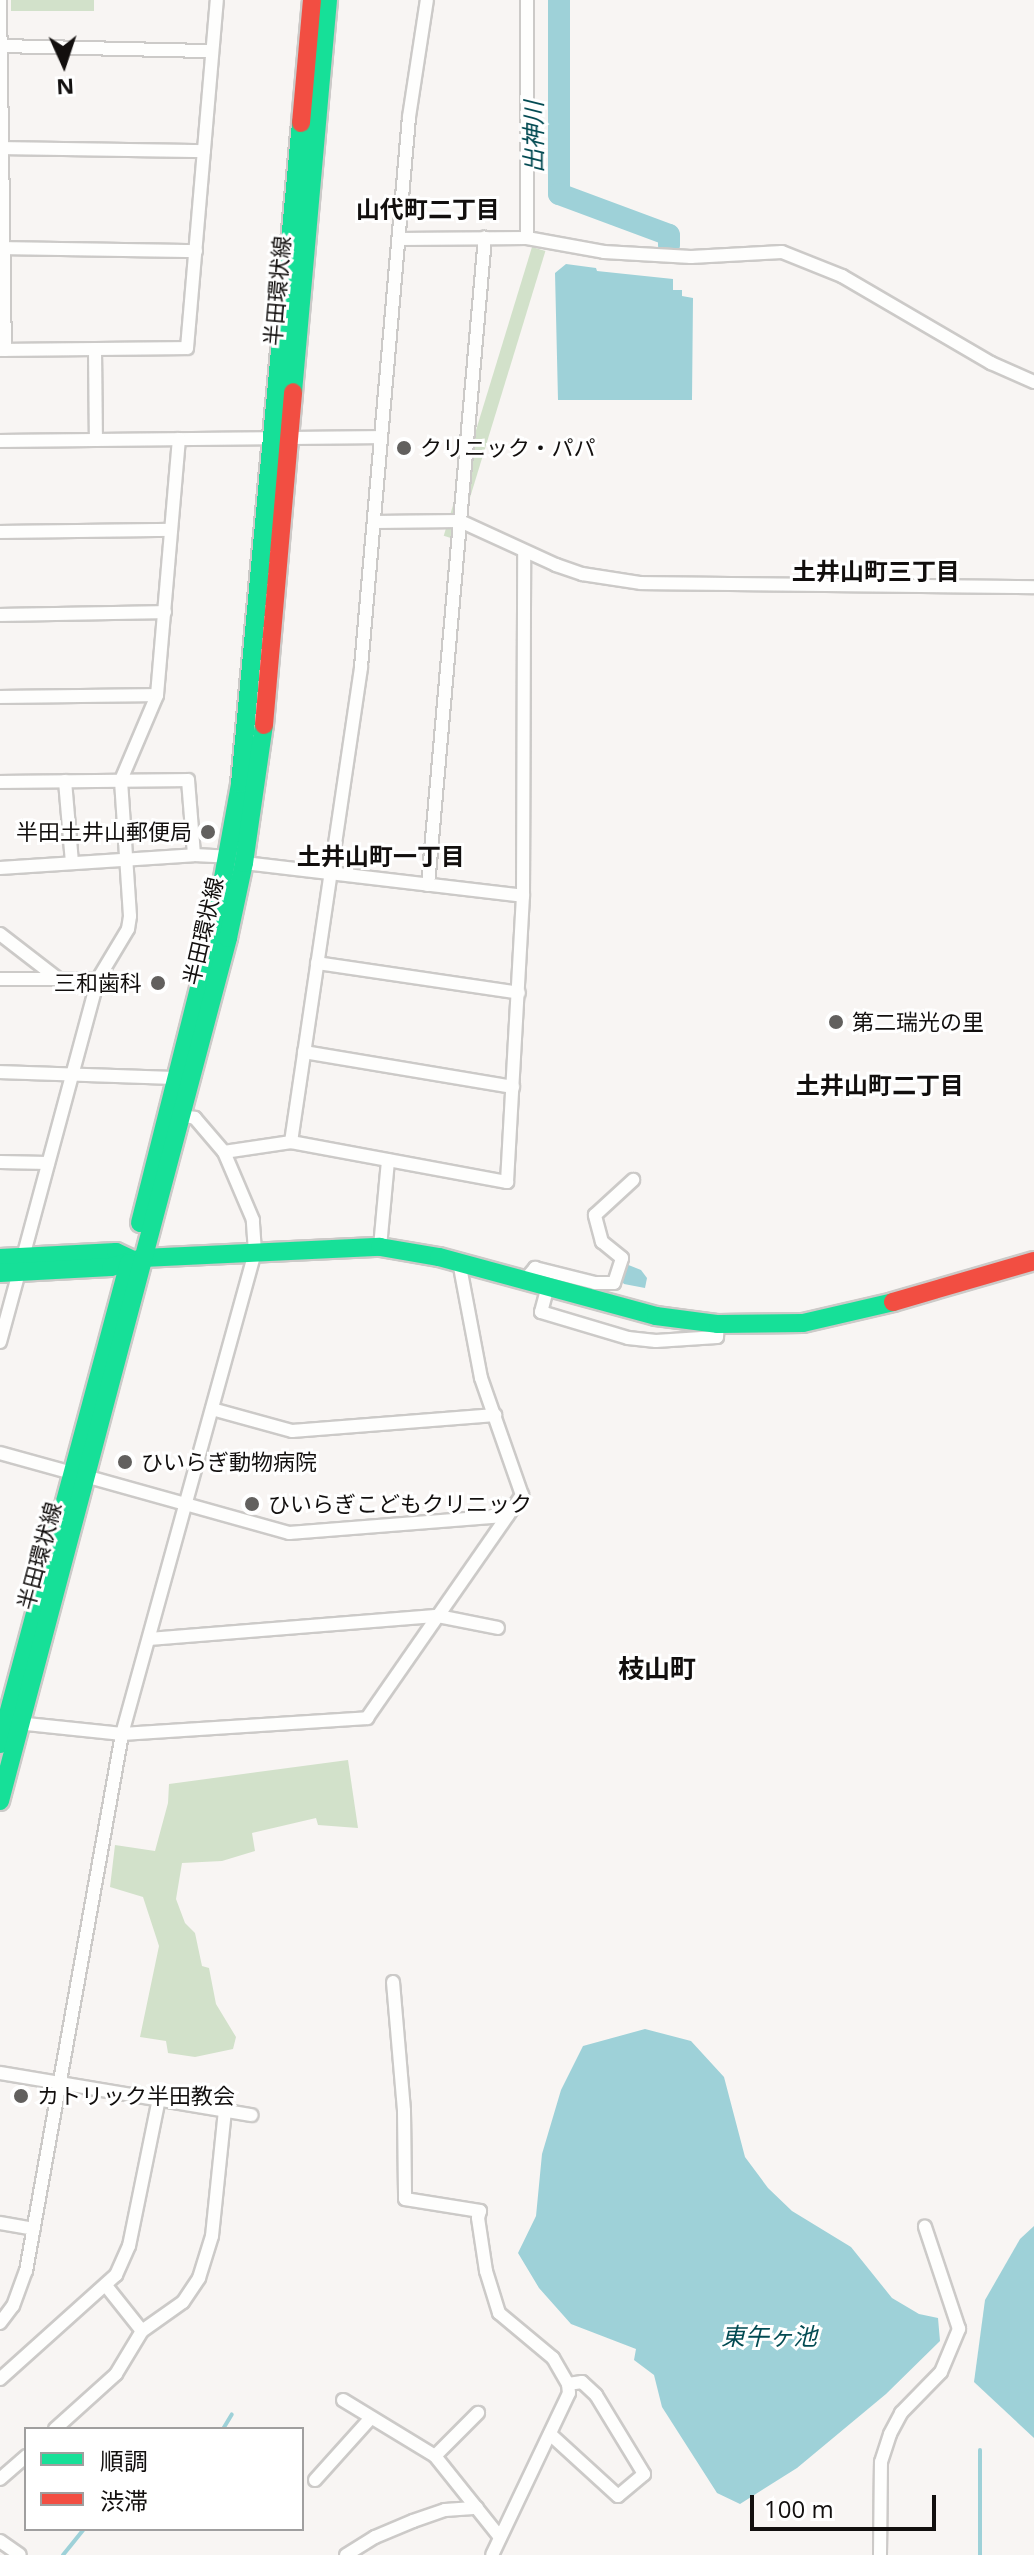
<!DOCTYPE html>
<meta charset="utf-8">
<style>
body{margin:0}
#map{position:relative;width:1034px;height:2555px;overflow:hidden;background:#f8f5f3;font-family:"Open Sans","Noto Sans JP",sans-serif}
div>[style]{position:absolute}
.green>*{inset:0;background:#d2e1ca;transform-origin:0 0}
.water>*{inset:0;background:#9ed1d8}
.stream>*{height:4px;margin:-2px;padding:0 2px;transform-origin:2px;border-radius:2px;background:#9ed1d8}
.river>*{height:22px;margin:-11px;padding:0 11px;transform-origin:11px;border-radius:11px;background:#9ed1d8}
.roads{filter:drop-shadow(2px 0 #cccac8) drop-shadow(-2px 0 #cccac8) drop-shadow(0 2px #cccac8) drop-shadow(0 -2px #cccac8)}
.street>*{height:12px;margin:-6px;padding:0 6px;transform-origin:6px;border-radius:6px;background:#fefefd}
.fast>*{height:18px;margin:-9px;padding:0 9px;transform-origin:9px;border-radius:9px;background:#16e098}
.jam>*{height:18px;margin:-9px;padding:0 9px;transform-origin:9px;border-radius:9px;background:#f24e42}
.dots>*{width:22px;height:22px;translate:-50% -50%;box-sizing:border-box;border:4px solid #fff;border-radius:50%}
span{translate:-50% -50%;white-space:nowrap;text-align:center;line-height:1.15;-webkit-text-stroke:6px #fff;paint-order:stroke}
.street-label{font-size:22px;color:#120f0e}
.poi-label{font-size:22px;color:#120f0e}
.left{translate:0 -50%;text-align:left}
.right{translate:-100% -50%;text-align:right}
.water-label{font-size:24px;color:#024a52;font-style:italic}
.neighbourhood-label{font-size:24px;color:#120f0e;font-weight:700}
.quarter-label{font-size:26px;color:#120f0e;font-weight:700}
.legend{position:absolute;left:24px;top:2427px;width:280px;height:104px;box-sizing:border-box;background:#fff;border:2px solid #a09f9f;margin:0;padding:10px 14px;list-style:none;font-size:24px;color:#120f0e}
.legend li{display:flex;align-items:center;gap:16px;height:40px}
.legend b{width:40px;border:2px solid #a09f9f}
.north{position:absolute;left:24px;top:24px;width:80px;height:80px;-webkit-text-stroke:6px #fff;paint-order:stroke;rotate:177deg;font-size:22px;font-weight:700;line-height:32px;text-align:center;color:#120f0e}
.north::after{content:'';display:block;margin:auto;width:28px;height:36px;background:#120f0e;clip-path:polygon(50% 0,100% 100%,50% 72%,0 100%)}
.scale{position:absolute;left:750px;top:2495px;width:186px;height:36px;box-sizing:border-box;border:4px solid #120f0e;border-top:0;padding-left:10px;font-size:24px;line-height:28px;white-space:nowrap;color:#120f0e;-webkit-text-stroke:6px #fff;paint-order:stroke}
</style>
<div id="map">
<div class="green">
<i style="left:11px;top:0;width:83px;height:11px"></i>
<i style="left:532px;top:247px;width:14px;height:302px;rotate:17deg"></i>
<i style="clip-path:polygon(348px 1760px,358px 1828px,318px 1825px,316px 1818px,252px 1833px,255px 1851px,222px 1861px,182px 1863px,176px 1899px,185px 1923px,195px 1933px,202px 1966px,209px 1968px,216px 2004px,236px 2037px,233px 2049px,195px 2057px,168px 2053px,166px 2041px,140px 2037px,159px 1946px,143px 1897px,110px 1887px,115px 1845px,155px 1851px,168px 1803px,169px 1784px)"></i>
</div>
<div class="water">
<i style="clip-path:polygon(566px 264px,596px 268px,597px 271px,673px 279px,673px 290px,682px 290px,682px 296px,693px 298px,692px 400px,558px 400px,555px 273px)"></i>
<i style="clip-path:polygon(626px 1264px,641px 1270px,647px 1278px,645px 1288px,624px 1284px,620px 1279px)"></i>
<i style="clip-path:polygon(645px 2029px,691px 2041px,724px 2077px,745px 2157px,768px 2188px,792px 2211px,851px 2247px,892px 2298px,919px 2314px,938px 2318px,940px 2341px,886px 2394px,797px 2468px,740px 2504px,717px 2493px,662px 2407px,654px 2375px,634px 2360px,636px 2349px,571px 2324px,539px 2288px,518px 2253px,536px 2216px,542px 2154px,561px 2090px,583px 2046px)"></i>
<i style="clip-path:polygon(1034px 2226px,1034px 2438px,974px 2382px,985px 2300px,1020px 2239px)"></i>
</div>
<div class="stream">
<i style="left:223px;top:2429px;width:17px;rotate:-59deg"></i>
<i style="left:980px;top:2450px;width:105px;rotate:90deg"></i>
<i style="left:63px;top:2555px;width:33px;rotate:-51deg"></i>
</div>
<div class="river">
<i style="left:559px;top:0;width:194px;rotate:90deg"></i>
<i style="left:559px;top:194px;width:117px;rotate:20.4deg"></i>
<i style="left:669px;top:235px;width:10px;rotate:90deg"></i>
</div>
<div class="roads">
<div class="street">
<i style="left:0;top:0;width:350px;rotate:89.2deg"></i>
<i style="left:1px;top:46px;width:211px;rotate:1.4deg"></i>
<i style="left:2px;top:148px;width:202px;rotate:0.9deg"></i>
<i style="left:527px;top:238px;width:238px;rotate:-90deg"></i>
<i style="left:399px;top:239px;width:128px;rotate:-0.4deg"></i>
<i style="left:527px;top:238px;width:78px;rotate:10.3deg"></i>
<i style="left:604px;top:252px;width:87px;rotate:3.3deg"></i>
<i style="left:691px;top:257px;width:91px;rotate:-3.1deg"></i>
<i style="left:782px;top:252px;width:65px;rotate:21.8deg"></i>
<i style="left:842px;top:276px;width:173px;rotate:30.3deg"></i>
<i style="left:991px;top:363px;width:47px;rotate:23.8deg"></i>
<i style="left:3px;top:248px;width:193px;rotate:0.9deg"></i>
<i style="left:0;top:350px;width:187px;rotate:-0.6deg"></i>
<i style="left:187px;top:348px;width:349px;rotate:-85.1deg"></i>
<i style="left:95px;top:350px;width:90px;rotate:89.4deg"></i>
<i style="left:0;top:441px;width:381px;rotate:-0.6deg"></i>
<i style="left:375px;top:522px;width:85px;rotate:-0.7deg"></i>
<i style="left:460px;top:521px;width:106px;rotate:24.6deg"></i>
<i style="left:556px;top:565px;width:28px;rotate:19deg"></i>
<i style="left:582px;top:574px;width:60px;rotate:8.7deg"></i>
<i style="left:641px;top:583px;width:393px;rotate:0.6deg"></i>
<i style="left:0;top:532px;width:171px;rotate:-0.7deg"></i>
<i style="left:0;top:615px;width:165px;rotate:-1deg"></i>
<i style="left:0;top:697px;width:157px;rotate:-0.7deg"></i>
<i style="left:65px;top:781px;width:82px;rotate:85.1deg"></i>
<i style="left:0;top:782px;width:188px;rotate:-0.6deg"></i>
<i style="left:188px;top:780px;width:75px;rotate:85.4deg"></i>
<i style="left:244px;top:863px;width:281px;rotate:6.7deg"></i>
<i style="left:0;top:868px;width:194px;rotate:-3.8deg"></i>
<i style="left:194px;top:855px;width:35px;rotate:3deg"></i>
<i style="left:428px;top:885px;width:650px;rotate:-84.97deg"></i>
<i style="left:0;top:934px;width:72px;rotate:37.7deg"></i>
<i style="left:317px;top:963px;width:204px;rotate:8.4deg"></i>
<i style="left:0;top:979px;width:98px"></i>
<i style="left:304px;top:1052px;width:212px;rotate:9.5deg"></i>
<i style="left:0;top:1072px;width:176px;rotate:2deg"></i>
<i style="left:291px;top:1142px;width:480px;rotate:-81.6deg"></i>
<i style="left:361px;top:667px;width:552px;rotate:-85.01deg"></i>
<i style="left:409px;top:117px;width:118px;rotate:-81.3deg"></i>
<i style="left:224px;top:1152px;width:68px;rotate:-8.5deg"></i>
<i style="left:291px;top:1142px;width:220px;rotate:10.5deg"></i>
<i style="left:507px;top:1182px;width:286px;rotate:-86.8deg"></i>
<i style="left:523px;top:896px;width:344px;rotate:-89.8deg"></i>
<i style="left:0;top:1162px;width:48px;rotate:1.2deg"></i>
<i style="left:380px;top:1247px;width:87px;rotate:-84.7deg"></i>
<i style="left:23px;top:1257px;width:288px;rotate:-74.9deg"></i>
<i style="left:98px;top:979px;width:58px;rotate:-59deg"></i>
<i style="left:128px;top:929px;width:13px;rotate:-81deg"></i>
<i style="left:130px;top:916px;width:136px;rotate:-93.8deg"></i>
<i style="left:121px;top:780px;width:92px;rotate:-67deg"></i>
<i style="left:157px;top:695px;width:257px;rotate:-85.1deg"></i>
<i style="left:525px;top:1280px;width:16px;rotate:-50deg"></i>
<i style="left:535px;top:1268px;width:62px;rotate:14deg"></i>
<i style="left:595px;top:1283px;width:19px"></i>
<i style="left:614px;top:1283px;width:26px;rotate:-72deg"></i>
<i style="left:622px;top:1258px;width:26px;rotate:-141deg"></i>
<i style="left:602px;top:1242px;width:28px;rotate:-105deg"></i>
<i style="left:595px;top:1215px;width:52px;rotate:-42.6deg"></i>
<i style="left:548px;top:1286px;width:27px;rotate:105deg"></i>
<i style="left:541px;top:1312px;width:91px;rotate:16.6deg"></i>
<i style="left:628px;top:1338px;width:28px;rotate:6deg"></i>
<i style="left:656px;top:1341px;width:61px;rotate:-3.8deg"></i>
<i style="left:717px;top:1337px;width:13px;rotate:-86deg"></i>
<i style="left:0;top:1342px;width:73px;rotate:-74.8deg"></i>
<i style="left:212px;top:1409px;width:83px;rotate:15.4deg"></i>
<i style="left:292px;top:1431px;width:204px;rotate:-4.5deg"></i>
<i style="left:0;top:1453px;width:75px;rotate:15.5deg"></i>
<i style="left:85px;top:1476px;width:212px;rotate:15.6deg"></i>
<i style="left:289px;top:1533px;width:219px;rotate:-4.5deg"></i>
<i style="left:149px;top:1639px;width:290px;rotate:-4.6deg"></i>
<i style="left:438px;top:1616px;width:61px;rotate:11.3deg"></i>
<i style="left:17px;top:1723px;width:106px;rotate:6deg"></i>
<i style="left:122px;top:1734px;width:246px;rotate:-3.7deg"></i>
<i style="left:367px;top:1718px;width:272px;rotate:-55.2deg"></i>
<i style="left:522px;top:1495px;width:124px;rotate:-109.3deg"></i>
<i style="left:481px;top:1378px;width:118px;rotate:-100.7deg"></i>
<i style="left:393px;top:1982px;width:129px;rotate:85.1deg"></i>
<i style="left:404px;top:2111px;width:88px;rotate:89.3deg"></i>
<i style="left:405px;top:2199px;width:76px;rotate:9.1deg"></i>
<i style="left:480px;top:2211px;width:7px;rotate:106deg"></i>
<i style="left:478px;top:2218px;width:54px;rotate:81.4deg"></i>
<i style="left:486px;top:2271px;width:44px;rotate:72.8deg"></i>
<i style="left:499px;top:2313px;width:70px;rotate:39.8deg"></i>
<i style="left:553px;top:2358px;width:30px;rotate:60deg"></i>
<i style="left:568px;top:2384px;width:9px;rotate:84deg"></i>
<i style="left:569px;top:2393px;width:179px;rotate:115.4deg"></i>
<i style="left:0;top:2073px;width:255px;rotate:9.5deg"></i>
<i style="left:0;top:2223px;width:34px;rotate:10deg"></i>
<i style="left:107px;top:2287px;width:56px;rotate:51.5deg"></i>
<i style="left:0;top:2323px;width:21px;rotate:-53deg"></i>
<i style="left:13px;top:2306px;width:37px;rotate:-70deg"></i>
<i style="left:26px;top:2271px;width:546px;rotate:-79.86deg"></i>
<i style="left:122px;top:1734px;width:500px;rotate:-74.57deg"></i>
<i style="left:255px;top:1252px;width:32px;rotate:-94deg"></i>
<i style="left:253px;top:1220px;width:74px;rotate:-113.1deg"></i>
<i style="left:224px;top:1152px;width:45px;rotate:-130.5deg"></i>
<i style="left:195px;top:1118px;width:14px;rotate:-168deg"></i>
<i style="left:0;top:2379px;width:156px;rotate:-41.9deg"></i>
<i style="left:116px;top:2275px;width:32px;rotate:-66deg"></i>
<i style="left:129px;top:2246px;width:150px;rotate:-78.5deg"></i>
<i style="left:343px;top:2400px;width:108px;rotate:31.3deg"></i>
<i style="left:435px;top:2456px;width:104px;rotate:51.3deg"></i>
<i style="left:55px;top:2429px;width:82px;rotate:-42deg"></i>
<i style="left:116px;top:2374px;width:50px;rotate:-58.8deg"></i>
<i style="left:142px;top:2331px;width:50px;rotate:-35.3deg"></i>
<i style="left:183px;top:2302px;width:29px;rotate:-56deg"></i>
<i style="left:199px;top:2278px;width:44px;rotate:-72.8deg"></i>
<i style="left:212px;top:2236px;width:127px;rotate:-84.1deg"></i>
<i style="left:550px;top:2434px;width:92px;rotate:42.4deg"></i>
<i style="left:618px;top:2496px;width:34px;rotate:-40deg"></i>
<i style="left:644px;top:2474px;width:92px;rotate:-121.3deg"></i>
<i style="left:596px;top:2395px;width:19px;rotate:-137deg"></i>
<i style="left:582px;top:2382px;width:14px;rotate:172deg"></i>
<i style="left:435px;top:2456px;width:61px;rotate:-45deg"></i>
<i style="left:0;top:2479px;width:35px;rotate:-41deg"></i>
<i style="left:315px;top:2480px;width:82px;rotate:-48deg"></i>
<i style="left:0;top:2541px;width:24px;rotate:35deg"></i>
<i style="left:346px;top:2555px;width:34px;rotate:-32deg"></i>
<i style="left:375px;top:2537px;width:41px;rotate:-22.8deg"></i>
<i style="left:413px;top:2521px;width:34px;rotate:-19deg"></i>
<i style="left:445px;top:2510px;width:32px;rotate:-4deg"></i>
<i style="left:880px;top:2555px;width:93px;rotate:-89.4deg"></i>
<i style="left:881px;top:2462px;width:29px;rotate:-72deg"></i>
<i style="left:890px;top:2434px;width:24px;rotate:-62deg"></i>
<i style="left:901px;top:2413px;width:57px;rotate:-45.7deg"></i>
<i style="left:941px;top:2372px;width:47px;rotate:-67.3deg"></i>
<i style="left:959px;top:2329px;width:108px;rotate:-108.4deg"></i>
</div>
<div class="fast">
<i style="left:293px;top:392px;width:394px;rotate:-84.9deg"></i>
<i style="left:140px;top:1223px;width:299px;rotate:-75.9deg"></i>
<i style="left:213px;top:933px;width:151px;rotate:-79.7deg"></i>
<i style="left:240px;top:784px;width:664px;rotate:-84.73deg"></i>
<i style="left:0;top:1258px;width:116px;rotate:-3deg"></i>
<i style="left:116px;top:1252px;width:17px;rotate:25deg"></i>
<i style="left:0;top:1273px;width:111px;rotate:-3.1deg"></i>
<i style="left:111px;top:1267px;width:33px;rotate:-16deg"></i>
<i style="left:143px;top:1258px;width:237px;rotate:-2.7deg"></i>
<i style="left:380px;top:1247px;width:60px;rotate:9.6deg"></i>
<i style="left:439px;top:1257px;width:225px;rotate:15.2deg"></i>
<i style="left:656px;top:1316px;width:63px;rotate:7.4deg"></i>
<i style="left:718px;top:1324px;width:85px;rotate:-0.7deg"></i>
<i style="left:803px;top:1323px;width:92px;rotate:-13.1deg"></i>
<i style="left:0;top:1744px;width:498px;rotate:-75deg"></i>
<i style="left:0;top:1801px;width:893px;rotate:-75.2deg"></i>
<i style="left:228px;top:938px;width:77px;rotate:-78deg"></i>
<i style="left:244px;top:863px;width:139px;rotate:-81.8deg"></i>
</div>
<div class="jam">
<i style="left:301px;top:123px;width:123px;rotate:-84.9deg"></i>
<i style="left:264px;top:725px;width:334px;rotate:-85deg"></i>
<i style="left:893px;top:1302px;width:147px;rotate:-16.2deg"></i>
</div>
</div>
<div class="dots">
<i style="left:404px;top:448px;background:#62605e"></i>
<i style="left:208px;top:832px;background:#62605e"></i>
<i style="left:158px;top:983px;background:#62605e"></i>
<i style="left:836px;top:1022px;background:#62605e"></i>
<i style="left:125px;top:1462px;background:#62605e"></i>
<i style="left:252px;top:1504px;background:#62605e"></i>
<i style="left:21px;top:2096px;background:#62605e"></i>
</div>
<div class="street-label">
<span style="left:277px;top:291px;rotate:-85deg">半田環状線</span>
<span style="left:203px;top:931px;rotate:-77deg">半田環状線</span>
<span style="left:39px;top:1556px;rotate:-75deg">半田環状線</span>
</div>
<div class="poi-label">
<span class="left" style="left:420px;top:448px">クリニック・パパ</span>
<span class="right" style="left:192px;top:832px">半田土井山郵便局</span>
<span class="right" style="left:142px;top:983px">三和歯科</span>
<span class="left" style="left:852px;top:1022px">第二瑞光の里</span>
<span class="left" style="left:141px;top:1462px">ひいらぎ動物病院</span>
<span class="left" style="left:268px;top:1504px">ひいらぎこどもクリニック</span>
<span class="left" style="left:37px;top:2096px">カトリック半田教会</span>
</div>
<div class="water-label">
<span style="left:533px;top:137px;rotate:-90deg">出神川</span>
<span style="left:769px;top:2336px">東午ヶ池</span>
</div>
<div class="neighbourhood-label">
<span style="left:428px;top:209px">山代町二丁目</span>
<span style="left:876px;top:571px">土井山町三丁目</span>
<span style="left:381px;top:856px">土井山町一丁目</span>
<span style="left:880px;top:1085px">土井山町二丁目</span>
</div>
<div class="quarter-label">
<span style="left:657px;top:1669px">枝山町</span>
</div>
<ul class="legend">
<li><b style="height:10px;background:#16e098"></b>順調</li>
<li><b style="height:10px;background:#f24e42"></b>渋滞</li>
</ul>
<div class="north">N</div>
<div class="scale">100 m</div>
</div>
